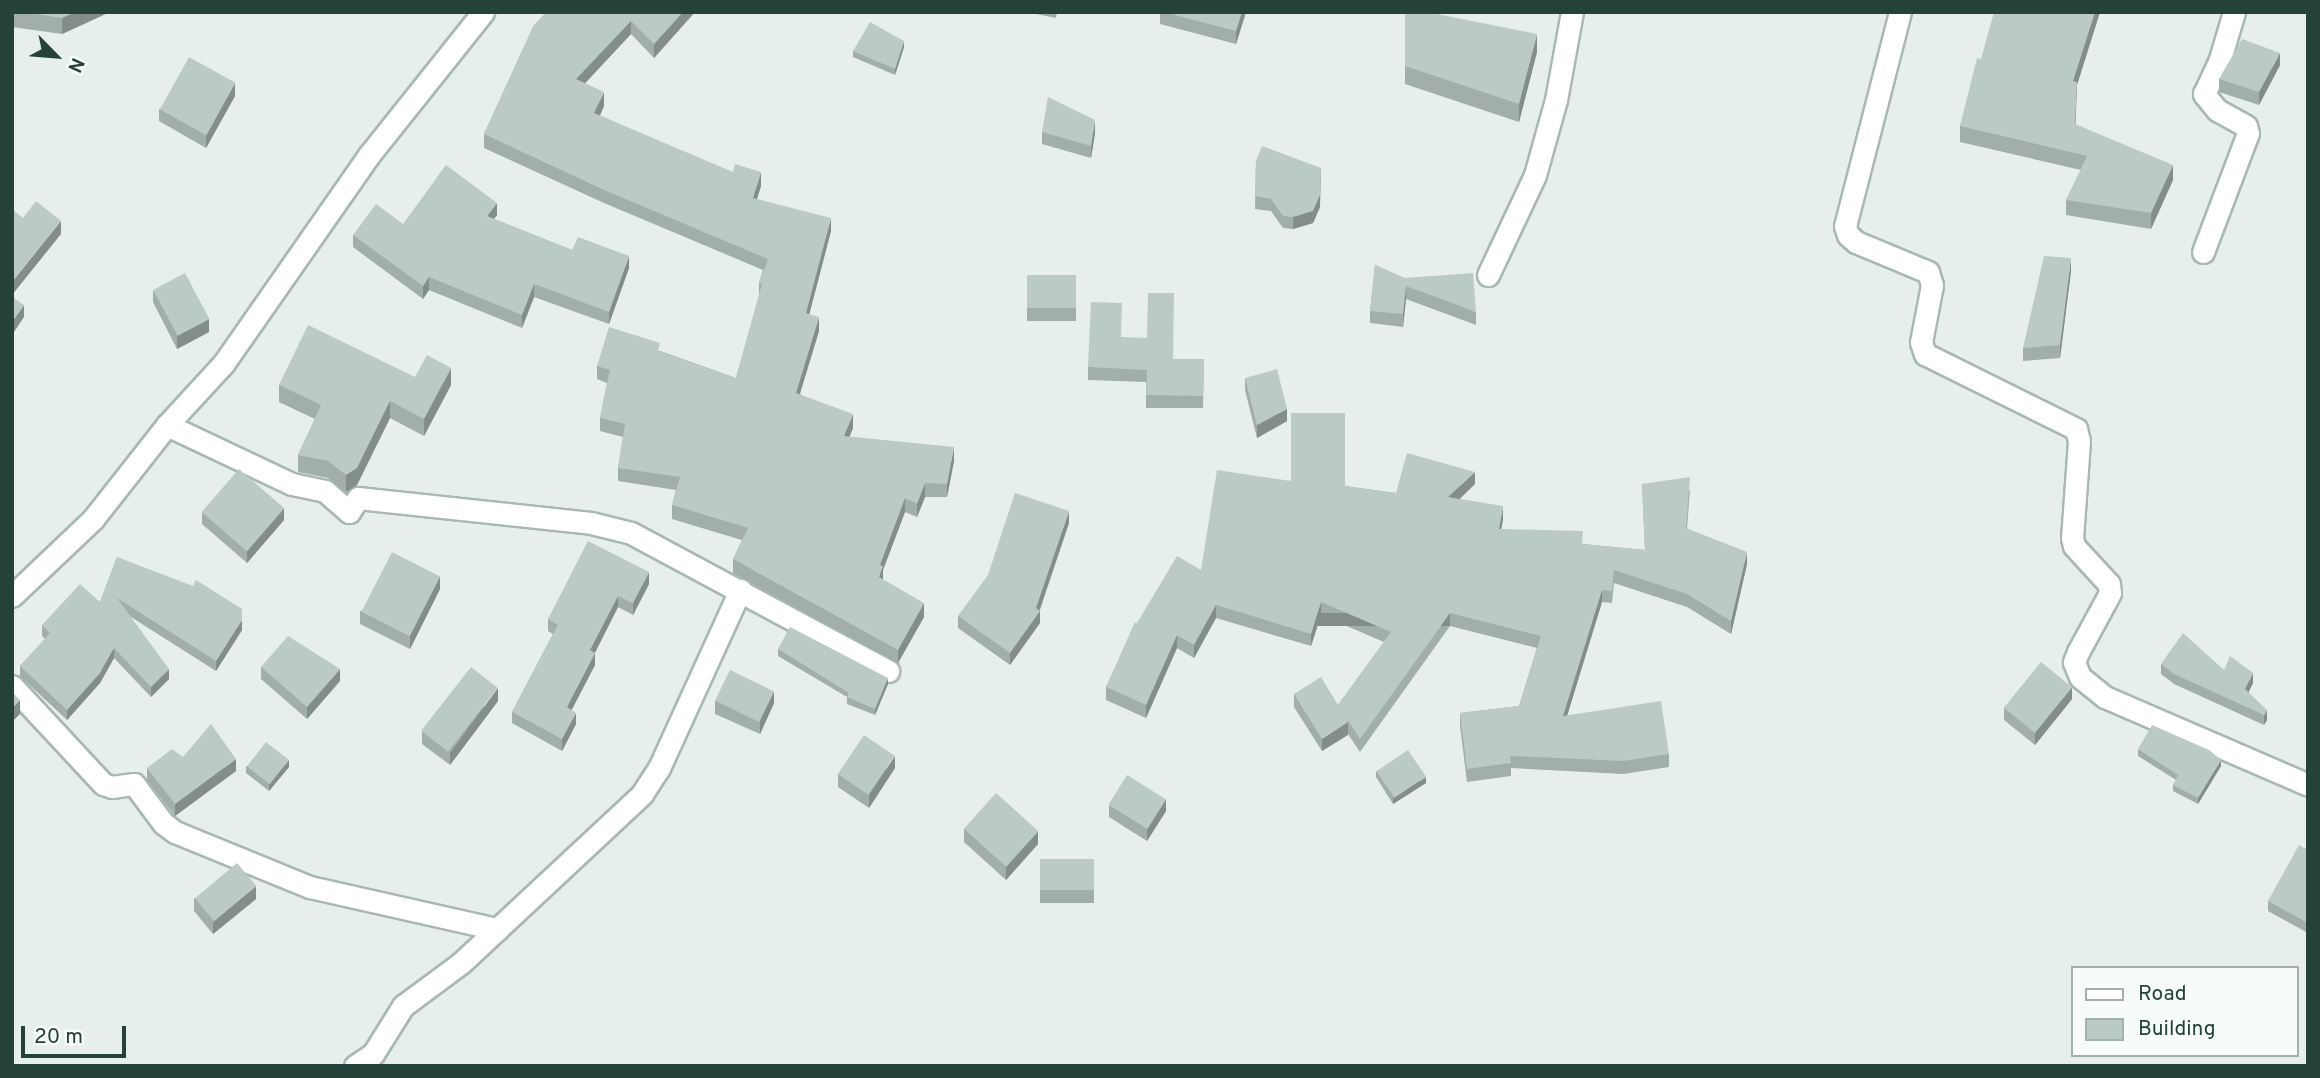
<!DOCTYPE html>
<style>
body{margin:0}
#map{position:relative;width:2320px;height:1078px;overflow:hidden;background:#e6efeb;font-family:Overpass,sans-serif}
div>[style]{position:absolute}
.roads{filter:drop-shadow(2px 0 #a8b8b2) drop-shadow(-2px 0 #a8b8b2) drop-shadow(0 2px #a8b8b2) drop-shadow(0 -2px #a8b8b2)}
.minor>*{height:21px;margin:-10.5px;padding:0 10.5px;transform-origin:10.5px;border-radius:10.5px;background:#fff}
.wall>*{inset:0;background:#a1aea9;transform-origin:0 0}
.shaded-wall>*{inset:0;background:#838d89;transform-origin:0 0}
.building>*{inset:0;background:#bbcac4;transform-origin:0 0}
span{translate:-50% -50%;white-space:nowrap;text-align:center;line-height:1.15;-webkit-text-stroke:6px #f7fbf9;paint-order:stroke}
.frame{position:absolute;inset:0;border:14px solid #24423a;pointer-events:none}
.legend{position:absolute;left:2071px;top:966px;width:228px;height:91px;box-sizing:border-box;background:#f7fbf9;border:2px solid #a3b1ad;margin:0;padding:9px 12px;list-style:none;font-size:21px;color:#24423a}
.legend li{display:flex;align-items:center;gap:14px;height:35px}
.legend b{width:35px;border:2px solid #a3b1ad}
.north{position:absolute;left:21px;top:21px;width:70px;height:70px;-webkit-text-stroke:5px #f7fbf9;paint-order:stroke;rotate:115deg;font-size:19px;font-weight:700;line-height:28px;text-align:center;color:#24423a}
.north::after{content:'';display:block;margin:auto;width:24px;height:32px;background:#24423a;clip-path:polygon(50% 0,100% 100%,50% 72%,0 100%)}
.scale{position:absolute;left:21px;top:1026px;width:105px;height:32px;box-sizing:border-box;border:4px solid #24423a;border-top:0;padding-left:9px;font-size:21px;line-height:24px;white-space:nowrap;color:#24423a;-webkit-text-stroke:5px #f7fbf9;paint-order:stroke}
</style>
<div id="map">
<div class="roads">
<div class="minor">
<i style="left:1900px;top:12px;width:221px;rotate:104.4deg"></i>
<i style="left:1845px;top:226px;width:9px;rotate:72deg"></i>
<i style="left:1848px;top:235px;width:11px;rotate:41deg"></i>
<i style="left:1856px;top:242px;width:78px;rotate:22.6deg"></i>
<i style="left:1928px;top:272px;width:14px;rotate:73deg"></i>
<i style="left:1932px;top:285px;width:58px;rotate:100.9deg"></i>
<i style="left:1921px;top:342px;width:13px;rotate:72deg"></i>
<i style="left:1925px;top:354px;width:169px;rotate:26.4deg"></i>
<i style="left:2076px;top:429px;width:12px;rotate:76deg"></i>
<i style="left:2079px;top:441px;width:97px;rotate:94.1deg"></i>
<i style="left:2072px;top:538px;width:8px;rotate:76deg"></i>
<i style="left:2074px;top:546px;width:52px;rotate:47.4deg"></i>
<i style="left:2109px;top:584px;width:9px;rotate:84deg"></i>
<i style="left:2110px;top:593px;width:67px;rotate:118.5deg"></i>
<i style="left:2078px;top:652px;width:11px;rotate:112deg"></i>
<i style="left:2074px;top:662px;width:16px;rotate:68deg"></i>
<i style="left:2080px;top:677px;width:32px;rotate:39deg"></i>
<i style="left:2105px;top:697px;width:221px;rotate:23.4deg"></i>
<i style="left:2203px;top:252px;width:127px;rotate:-69.3deg"></i>
<i style="left:2248px;top:133px;width:7px;rotate:-106deg"></i>
<i style="left:2246px;top:126px;width:33px;rotate:-151deg"></i>
<i style="left:2217px;top:110px;width:21px;rotate:-129deg"></i>
<i style="left:2204px;top:94px;width:38px;rotate:-65deg"></i>
<i style="left:2220px;top:59px;width:49px;rotate:-73.4deg"></i>
<i style="left:1488px;top:275px;width:110px;rotate:-64.8deg"></i>
<i style="left:1535px;top:175px;width:78px;rotate:-74.4deg"></i>
<i style="left:1556px;top:100px;width:89px;rotate:-79.7deg"></i>
<i style="left:167px;top:425px;width:138px;rotate:25.3deg"></i>
<i style="left:292px;top:484px;width:34px;rotate:12deg"></i>
<i style="left:325px;top:491px;width:32px;rotate:41deg"></i>
<i style="left:349px;top:512px;width:17px;rotate:-57deg"></i>
<i style="left:358px;top:498px;width:234px;rotate:6.1deg"></i>
<i style="left:591px;top:523px;width:41px;rotate:14deg"></i>
<i style="left:631px;top:533px;width:292px;rotate:28.2deg"></i>
<i style="left:12px;top:596px;width:112px;rotate:-43.5deg"></i>
<i style="left:93px;top:519px;width:120px;rotate:-51.8deg"></i>
<i style="left:167px;top:425px;width:84px;rotate:-47.4deg"></i>
<i style="left:224px;top:363px;width:254px;rotate:-55.1deg"></i>
<i style="left:369px;top:155px;width:183px;rotate:-51.4deg"></i>
<i style="left:12px;top:686px;width:134px;rotate:47.1deg"></i>
<i style="left:103px;top:784px;width:9px;rotate:18deg"></i>
<i style="left:112px;top:787px;width:22px;rotate:-8deg"></i>
<i style="left:134px;top:784px;width:49px;rotate:53.4deg"></i>
<i style="left:163px;top:823px;width:15px;rotate:37deg"></i>
<i style="left:175px;top:832px;width:146px;rotate:22.2deg"></i>
<i style="left:310px;top:887px;width:192px;rotate:12.7deg"></i>
<i style="left:355px;top:1066px;width:22px;rotate:-34deg"></i>
<i style="left:373px;top:1054px;width:57px;rotate:-58deg"></i>
<i style="left:403px;top:1006px;width:72px;rotate:-36.6deg"></i>
<i style="left:461px;top:963px;width:248px;rotate:-43deg"></i>
<i style="left:642px;top:794px;width:31px;rotate:-57deg"></i>
<i style="left:659px;top:768px;width:196px;rotate:-65.5deg"></i>
</div>
</div>
<div class="wall">
<i style="clip-path:polygon(12px 12px,110px 12px,62px 34px,12px 27px)"></i>
<i style="clip-path:polygon(695px 12px,654px 58px,631px 34px,585px 83px,604px 106px,600px 116px,761px 186px,757px 199px,831px 231px,809px 314px,819px 331px,800px 394px,853px 428px,849px 437px,954px 461px,947px 497px,925px 497px,917px 517px,905px 512px,883px 570px,883px 580px,924px 617px,898px 663px,733px 573px,733px 559px,742px 540px,672px 519px,672px 505px,676px 490px,618px 481px,618px 468px,623px 437px,600px 431px,600px 418px,607px 383px,597px 379px,597px 366px,660px 351px,736px 378px,759px 296px,759px 283px,763px 270px,604px 203px,484px 148px,484px 134px,534px 25px)"></i>
<i style="clip-path:polygon(1026px 12px,1057px 12px,1056px 18px)"></i>
<i style="clip-path:polygon(1160px 12px,1246px 12px,1236px 44px,1160px 24px)"></i>
<i style="clip-path:polygon(1405px 12px,1537px 52px,1519px 122px,1405px 84px)"></i>
<i style="clip-path:polygon(2095px 12px,2100px 12px,2077px 85px,2075px 124px,2173px 180px,2151px 229px,2066px 215px,2066px 200px,2081px 170px,1960px 142px,1960px 126px,1981px 59px)"></i>
<i style="clip-path:polygon(904px 47px,895px 75px,853px 57px,853px 51px)"></i>
<i style="clip-path:polygon(2280px 65px,2259px 105px,2219px 92px,2219px 79px)"></i>
<i style="clip-path:polygon(235px 96px,206px 148px,159px 121px,159px 109px)"></i>
<i style="clip-path:polygon(1042px 132px,1095px 133px,1091px 158px,1042px 144px)"></i>
<i style="clip-path:polygon(1256px 161px,1320px 207px,1313px 223px,1293px 229px,1283px 228px,1271px 211px,1255px 209px)"></i>
<i style="clip-path:polygon(497px 215px,494px 219px,572px 250px,629px 268px,609px 324px,534px 297px,522px 328px,429px 290px,423px 299px,353px 247px,353px 235px,403px 224px)"></i>
<i style="clip-path:polygon(1375px 265px,1476px 312px,1476px 325px,1406px 299px,1403px 327px,1370px 323px,1370px 311px)"></i>
<i style="clip-path:polygon(2071px 271px,2060px 358px,2023px 361px,2023px 348px)"></i>
<i style="left:1027px;top:275px;width:49px;height:46px"></i>
<i style="clip-path:polygon(153px 290px,209px 332px,177px 349px,153px 302px)"></i>
<i style="clip-path:polygon(1121px 337px,1173px 359px,1204px 359px,1203px 408px,1146px 408px,1146px 382px,1088px 380px,1088px 367px)"></i>
<i style="clip-path:polygon(415px 377px,451px 385px,424px 436px,390px 418px,357px 485px,346px 492px,328px 478px,298px 472px,298px 455px,315px 419px,279px 402px,279px 385px)"></i>
<i style="clip-path:polygon(1245px 378px,1287px 421px,1257px 438px,1245px 390px)"></i>
<i style="clip-path:polygon(1291px 481px,1345px 486px,1396px 493px,1475px 484px,1460px 499px,1503px 519px,1501px 529px,1583px 544px,1645px 550px,1642px 484px,1690px 490px,1687px 529px,1747px 564px,1731px 634px,1687px 607px,1614px 583px,1612px 603px,1602px 602px,1567px 716px,1669px 754px,1669px 767px,1623px 774px,1511px 768px,1511px 776px,1467px 782px,1460px 726px,1460px 713px,1519px 706px,1537px 648px,1450px 626px,1360px 752px,1348px 734px,1322px 751px,1294px 707px,1294px 694px,1338px 705px,1384px 642px,1321px 615px,1311px 646px,1216px 618px,1194px 658px,1177px 648px,1146px 718px,1106px 700px,1106px 687px,1137px 623px,1201px 570px)"></i>
<i style="clip-path:polygon(202px 512px,284px 520px,247px 563px,202px 524px)"></i>
<i style="clip-path:polygon(1069px 523px,1040px 610px,1040px 623px,1010px 665px,958px 628px,958px 616px)"></i>
<i style="clip-path:polygon(117px 557px,242px 630px,216px 671px,131px 617px,169px 679px,151px 697px,114px 658px,100px 683px,67px 720px,20px 676px,20px 666px,45px 639px,42px 636px,42px 625px,100px 602px)"></i>
<i style="clip-path:polygon(649px 584px,633px 615px,618px 607px,595px 653px,595px 665px,571px 710px,576px 724px,562px 751px,512px 723px,512px 712px,553px 634px,548px 631px,548px 619px)"></i>
<i style="clip-path:polygon(440px 589px,410px 649px,360px 624px,360px 611px)"></i>
<i style="clip-path:polygon(778px 649px,888px 684px,875px 715px,847px 704px,847px 697px,778px 656px)"></i>
<i style="clip-path:polygon(2161px 664px,2224px 670px,2253px 683px,2248px 693px,2267px 720px,2264px 725px,2174px 684px,2161px 674px)"></i>
<i style="clip-path:polygon(261px 667px,340px 681px,307px 719px,261px 679px)"></i>
<i style="clip-path:polygon(2072px 699px,2035px 745px,2004px 720px,2004px 708px)"></i>
<i style="clip-path:polygon(498px 701px,450px 765px,422px 744px,422px 731px)"></i>
<i style="clip-path:polygon(715px 701px,774px 703px,760px 734px,715px 714px)"></i>
<i style="clip-path:polygon(2138px 749px,2221px 766px,2198px 804px,2173px 791px,2173px 785px,2176px 780px,2138px 756px)"></i>
<i style="clip-path:polygon(183px 757px,236px 771px,175px 816px,147px 780px,147px 768px)"></i>
<i style="clip-path:polygon(246px 766px,289px 767px,269px 791px,246px 773px)"></i>
<i style="clip-path:polygon(895px 768px,869px 808px,838px 787px,838px 774px)"></i>
<i style="clip-path:polygon(1376px 771px,1426px 783px,1393px 804px,1376px 777px)"></i>
<i style="clip-path:polygon(1109px 805px,1166px 811px,1147px 841px,1109px 817px)"></i>
<i style="clip-path:polygon(964px 829px,1038px 844px,1006px 880px,964px 842px)"></i>
<i style="clip-path:polygon(2308px 850px,2308px 933px,2268px 911px,2268px 901px)"></i>
<i style="left:1040px;top:859px;width:54px;height:44px"></i>
<i style="clip-path:polygon(194px 898px,256px 899px,213px 934px,194px 911px)"></i>
</div>
<div class="shaded-wall">
<i style="clip-path:polygon(75px 12px,110px 12px,62px 34px,62px 18px)"></i>
<i style="clip-path:polygon(683px 12px,695px 12px,654px 58px,654px 44px)"></i>
<i style="clip-path:polygon(1242px 12px,1246px 12px,1236px 44px,1236px 31px)"></i>
<i style="clip-path:polygon(2095px 12px,2100px 12px,2077px 85px,2075px 139px,2073px 81px)"></i>
<i style="clip-path:polygon(631px 21px,631px 34px,576px 93px,576px 79px)"></i>
<i style="clip-path:polygon(1537px 34px,1537px 52px,1519px 122px,1519px 104px)"></i>
<i style="clip-path:polygon(904px 41px,904px 47px,895px 75px,895px 69px)"></i>
<i style="clip-path:polygon(2280px 53px,2280px 65px,2259px 105px,2259px 92px)"></i>
<i style="clip-path:polygon(235px 83px,235px 96px,206px 148px,206px 136px)"></i>
<i style="clip-path:polygon(604px 92px,604px 106px,594px 127px,594px 113px)"></i>
<i style="clip-path:polygon(1095px 120px,1095px 133px,1091px 158px,1091px 146px)"></i>
<i style="clip-path:polygon(2173px 165px,2173px 180px,2151px 229px,2151px 213px)"></i>
<i style="clip-path:polygon(1321px 168px,1320px 207px,1313px 223px,1293px 229px,1293px 217px)"></i>
<i style="clip-path:polygon(761px 172px,761px 186px,753px 211px,753px 198px)"></i>
<i style="clip-path:polygon(497px 203px,497px 215px,487px 228px,487px 216px)"></i>
<i style="clip-path:polygon(831px 218px,831px 231px,806px 327px,806px 313px)"></i>
<i style="clip-path:polygon(61px 221px,61px 234px,12px 295px,12px 282px)"></i>
<i style="clip-path:polygon(629px 256px,629px 268px,609px 324px,609px 312px)"></i>
<i style="clip-path:polygon(2071px 258px,2071px 271px,2060px 358px,2060px 345px)"></i>
<i style="clip-path:polygon(429px 277px,429px 290px,423px 299px,423px 286px)"></i>
<i style="clip-path:polygon(534px 284px,534px 297px,522px 328px,522px 315px)"></i>
<i style="clip-path:polygon(1406px 286px,1406px 299px,1403px 327px,1403px 314px)"></i>
<i style="clip-path:polygon(24px 305px,24px 317px,12px 335px,12px 322px)"></i>
<i style="clip-path:polygon(819px 317px,819px 331px,796px 406px,796px 393px)"></i>
<i style="clip-path:polygon(209px 319px,209px 332px,177px 349px,177px 336px)"></i>
<i style="clip-path:polygon(451px 368px,451px 385px,424px 436px,424px 419px)"></i>
<i style="clip-path:polygon(390px 401px,390px 418px,357px 485px,346px 492px,346px 475px)"></i>
<i style="clip-path:polygon(1287px 409px,1287px 421px,1257px 438px,1257px 425px)"></i>
<i style="clip-path:polygon(853px 414px,853px 428px,844px 450px,844px 436px)"></i>
<i style="clip-path:polygon(954px 447px,954px 461px,947px 497px,947px 484px)"></i>
<i style="clip-path:polygon(1475px 472px,1475px 484px,1448px 509px,1448px 497px)"></i>
<i style="clip-path:polygon(925px 483px,925px 497px,917px 517px,917px 504px)"></i>
<i style="clip-path:polygon(905px 498px,905px 512px,883px 570px,883px 580px,879px 577px,880px 565px)"></i>
<i style="clip-path:polygon(1503px 506px,1503px 519px,1499px 542px,1499px 529px)"></i>
<i style="clip-path:polygon(284px 508px,284px 520px,247px 563px,247px 551px)"></i>
<i style="clip-path:polygon(1069px 511px,1069px 523px,1039px 611px,1040px 611px,1040px 623px,1010px 665px,1010px 653px,1036px 608px)"></i>
<i style="clip-path:polygon(1747px 552px,1747px 564px,1731px 634px,1731px 621px)"></i>
<i style="clip-path:polygon(649px 572px,649px 584px,633px 615px,633px 603px)"></i>
<i style="clip-path:polygon(440px 576px,440px 589px,410px 649px,410px 636px)"></i>
<i style="clip-path:polygon(1602px 590px,1602px 602px,1563px 729px,1563px 716px)"></i>
<i style="clip-path:polygon(618px 596px,618px 607px,590px 662px,590px 650px)"></i>
<i style="clip-path:polygon(1321px 602px,1321px 615px,1311px 646px,1311px 634px)"></i>
<i style="clip-path:polygon(924px 603px,924px 617px,898px 663px,898px 650px)"></i>
<i style="clip-path:polygon(1216px 605px,1216px 618px,1194px 658px,1194px 645px)"></i>
<i style="left:1450px;top:613px;width:13px;height:155px;rotate:90deg"></i>
<i style="clip-path:polygon(242px 620px,242px 630px,216px 671px,216px 661px)"></i>
<i style="clip-path:polygon(1177px 635px,1177px 648px,1146px 718px,1146px 705px)"></i>
<i style="clip-path:polygon(114px 648px,114px 658px,100px 683px,67px 720px,67px 710px)"></i>
<i style="clip-path:polygon(595px 653px,595px 665px,567px 719px,567px 707px)"></i>
<i style="clip-path:polygon(169px 669px,169px 679px,151px 697px,151px 687px)"></i>
<i style="clip-path:polygon(340px 669px,340px 681px,307px 719px,307px 707px)"></i>
<i style="clip-path:polygon(2253px 673px,2253px 683px,2245px 699px,2245px 689px)"></i>
<i style="clip-path:polygon(888px 678px,888px 684px,875px 715px,875px 709px)"></i>
<i style="clip-path:polygon(2072px 687px,2072px 699px,2035px 745px,2035px 732px)"></i>
<i style="clip-path:polygon(498px 688px,498px 701px,450px 765px,450px 753px)"></i>
<i style="clip-path:polygon(774px 691px,774px 703px,760px 734px,760px 721px)"></i>
<i style="clip-path:polygon(20px 700px,20px 714px,12px 722px,12px 708px)"></i>
<i style="clip-path:polygon(2267px 710px,2267px 720px,2264px 725px,2264px 715px)"></i>
<i style="clip-path:polygon(576px 713px,576px 724px,562px 751px,562px 739px)"></i>
<i style="clip-path:polygon(1348px 722px,1348px 735px,1322px 751px,1322px 739px)"></i>
<i style="clip-path:polygon(895px 756px,895px 768px,869px 808px,869px 795px)"></i>
<i style="clip-path:polygon(236px 759px,236px 771px,175px 816px,175px 804px)"></i>
<i style="clip-path:polygon(289px 760px,289px 767px,269px 791px,269px 784px)"></i>
<i style="clip-path:polygon(2221px 760px,2221px 766px,2198px 804px,2198px 798px)"></i>
<i style="clip-path:polygon(1426px 777px,1426px 783px,1393px 804px,1393px 798px)"></i>
<i style="clip-path:polygon(1166px 799px,1166px 811px,1147px 841px,1147px 828px)"></i>
<i style="clip-path:polygon(1038px 831px,1038px 844px,1006px 880px,1006px 867px)"></i>
<i style="clip-path:polygon(256px 886px,256px 899px,213px 934px,213px 922px)"></i>
</div>
<div class="building">
<i style="clip-path:polygon(22px 12px,75px 12px,62px 18px)"></i>
<i style="clip-path:polygon(546px 12px,683px 12px,654px 44px,631px 21px,576px 79px,604px 92px,594px 113px,733px 172px,735px 164px,761px 172px,753px 198px,831px 218px,806px 313px,819px 317px,796px 393px,853px 414px,844px 436px,954px 447px,947px 484px,925px 483px,917px 504px,905px 498px,880px 565px,883px 566px,879px 577px,924px 603px,898px 650px,733px 559px,748px 528px,672px 505px,680px 477px,618px 468px,625px 424px,600px 418px,610px 370px,597px 366px,609px 327px,660px 343px,658px 351px,736px 378px,762px 284px,759px 283px,768px 259px,604px 190px,484px 134px,534px 25px)"></i>
<i style="clip-path:polygon(1163px 12px,1242px 12px,1236px 31px)"></i>
<i style="clip-path:polygon(1405px 12px,1427px 12px,1537px 34px,1519px 104px,1405px 66px)"></i>
<i style="clip-path:polygon(1994px 12px,2095px 12px,2073px 81px,2077px 82px,2075px 124px,2173px 165px,2151px 213px,2066px 200px,2087px 156px,1960px 126px,1977px 58px,1981px 59px)"></i>
<i style="clip-path:polygon(870px 22px,904px 41px,895px 69px,853px 51px)"></i>
<i style="clip-path:polygon(2242px 39px,2280px 53px,2259px 92px,2219px 79px)"></i>
<i style="left:189px;top:57px;width:53px;height:60px;rotate:29deg"></i>
<i style="clip-path:polygon(1048px 97px,1095px 120px,1091px 146px,1042px 132px)"></i>
<i style="clip-path:polygon(1262px 146px,1321px 168px,1320px 195px,1313px 211px,1293px 217px,1283px 216px,1271px 199px,1255px 196px,1256px 161px)"></i>
<i style="clip-path:polygon(446px 165px,497px 203px,487px 216px,572px 250px,578px 237px,629px 256px,609px 312px,534px 284px,522px 315px,429px 277px,423px 286px,353px 235px,376px 204px,403px 224px)"></i>
<i style="clip-path:polygon(36px 201px,61px 221px,12px 282px,12px 209px,23px 218px)"></i>
<i style="clip-path:polygon(2044px 256px,2071px 258px,2060px 345px,2023px 348px)"></i>
<i style="clip-path:polygon(1375px 265px,1405px 278px,1473px 273px,1476px 312px,1406px 286px,1403px 314px,1370px 311px)"></i>
<i style="left:185px;top:273px;width:52px;height:36px;rotate:62deg"></i>
<i style="left:1027px;top:275px;width:49px;height:33px"></i>
<i style="clip-path:polygon(1148px 293px,1174px 293px,1173px 359px,1204px 359px,1203px 396px,1146px 395px,1147px 370px,1088px 367px,1091px 302px,1122px 303px,1121px 337px,1147px 338px)"></i>
<i style="clip-path:polygon(12px 297px,24px 305px,12px 322px)"></i>
<i style="clip-path:polygon(308px 325px,415px 377px,427px 355px,451px 368px,424px 419px,390px 401px,357px 468px,346px 475px,328px 461px,298px 455px,321px 405px,279px 385px)"></i>
<i style="clip-path:polygon(1277px 369px,1287px 409px,1257px 425px,1245px 378px)"></i>
<i style="clip-path:polygon(1291px 413px,1345px 413px,1345px 486px,1396px 493px,1407px 453px,1475px 472px,1448px 497px,1503px 506px,1499px 529px,1583px 531px,1582px 544px,1645px 550px,1642px 484px,1690px 477px,1686px 528px,1747px 552px,1731px 621px,1687px 594px,1614px 570px,1612px 591px,1602px 590px,1563px 716px,1661px 701px,1669px 754px,1623px 761px,1510px 756px,1511px 763px,1467px 769px,1460px 713px,1519px 706px,1541px 636px,1450px 613px,1360px 739px,1347px 719px,1348px 722px,1322px 739px,1294px 694px,1321px 677px,1338px 705px,1391px 632px,1321px 602px,1311px 634px,1216px 605px,1194px 645px,1177px 635px,1146px 705px,1106px 687px,1135px 622px,1137px 623px,1177px 556px,1201px 570px,1217px 470px,1291px 481px)"></i>
<i style="left:239px;top:469px;width:60px;height:57px;rotate:41deg"></i>
<i style="clip-path:polygon(1015px 493px,1069px 511px,1036px 608px,1040px 611px,1010px 653px,958px 616px,988px 575px)"></i>
<i style="clip-path:polygon(588px 541px,649px 572px,633px 603px,618px 596px,590px 650px,595px 653px,567px 707px,576px 713px,562px 739px,512px 712px,558px 625px,548px 619px)"></i>
<i style="left:392px;top:552px;width:54px;height:67px;rotate:27deg"></i>
<i style="clip-path:polygon(117px 557px,193px 586px,196px 580px,242px 609px,242px 620px,216px 661px,117px 598px,169px 669px,151px 687px,114px 648px,100px 673px,67px 710px,20px 666px,50px 633px,42px 625px,80px 584px,100px 602px)"></i>
<i style="clip-path:polygon(790px 627px,888px 678px,875px 709px,847px 697px,849px 693px,778px 649px)"></i>
<i style="clip-path:polygon(2183px 633px,2224px 670px,2230px 656px,2253px 673px,2245px 689px,2267px 710px,2264px 715px,2174px 674px,2161px 664px)"></i>
<i style="clip-path:polygon(288px 636px,340px 669px,307px 707px,261px 667px)"></i>
<i style="left:2041px;top:662px;width:40px;height:59px;rotate:39deg"></i>
<i style="left:471px;top:667px;width:34px;height:81px;rotate:38deg"></i>
<i style="left:730px;top:670px;width:49px;height:34px;rotate:26deg"></i>
<i style="clip-path:polygon(12px 692px,20px 700px,12px 708px)"></i>
<i style="clip-path:polygon(211px 724px,236px 759px,175px 804px,147px 768px,172px 749px,183px 757px)"></i>
<i style="clip-path:polygon(2152px 725px,2209px 750px,2221px 760px,2198px 798px,2173px 785px,2178px 775px,2138px 749px)"></i>
<i style="left:864px;top:735px;width:37px;height:47px;rotate:34deg"></i>
<i style="left:266px;top:742px;width:29px;height:31px;rotate:38deg"></i>
<i style="left:1408px;top:750px;width:32px;height:38px;rotate:56deg"></i>
<i style="left:1127px;top:775px;width:46px;height:35px;rotate:32deg"></i>
<i style="left:996px;top:793px;width:57px;height:48px;rotate:42deg"></i>
<i style="clip-path:polygon(2299px 845px,2308px 850px,2308px 923px,2268px 901px)"></i>
<i style="left:1040px;top:859px;width:54px;height:31px"></i>
<i style="left:237px;top:863px;width:30px;height:55px;rotate:50deg"></i>
</div>
<div class="frame"></div>
<ul class="legend">
<li><b style="height:9px;background:#fff"></b>Road</li>
<li><b style="height:19px;background:#bbcac4"></b>Building</li>
</ul>
<div class="north">N</div>
<div class="scale">20 m</div>
</div>
